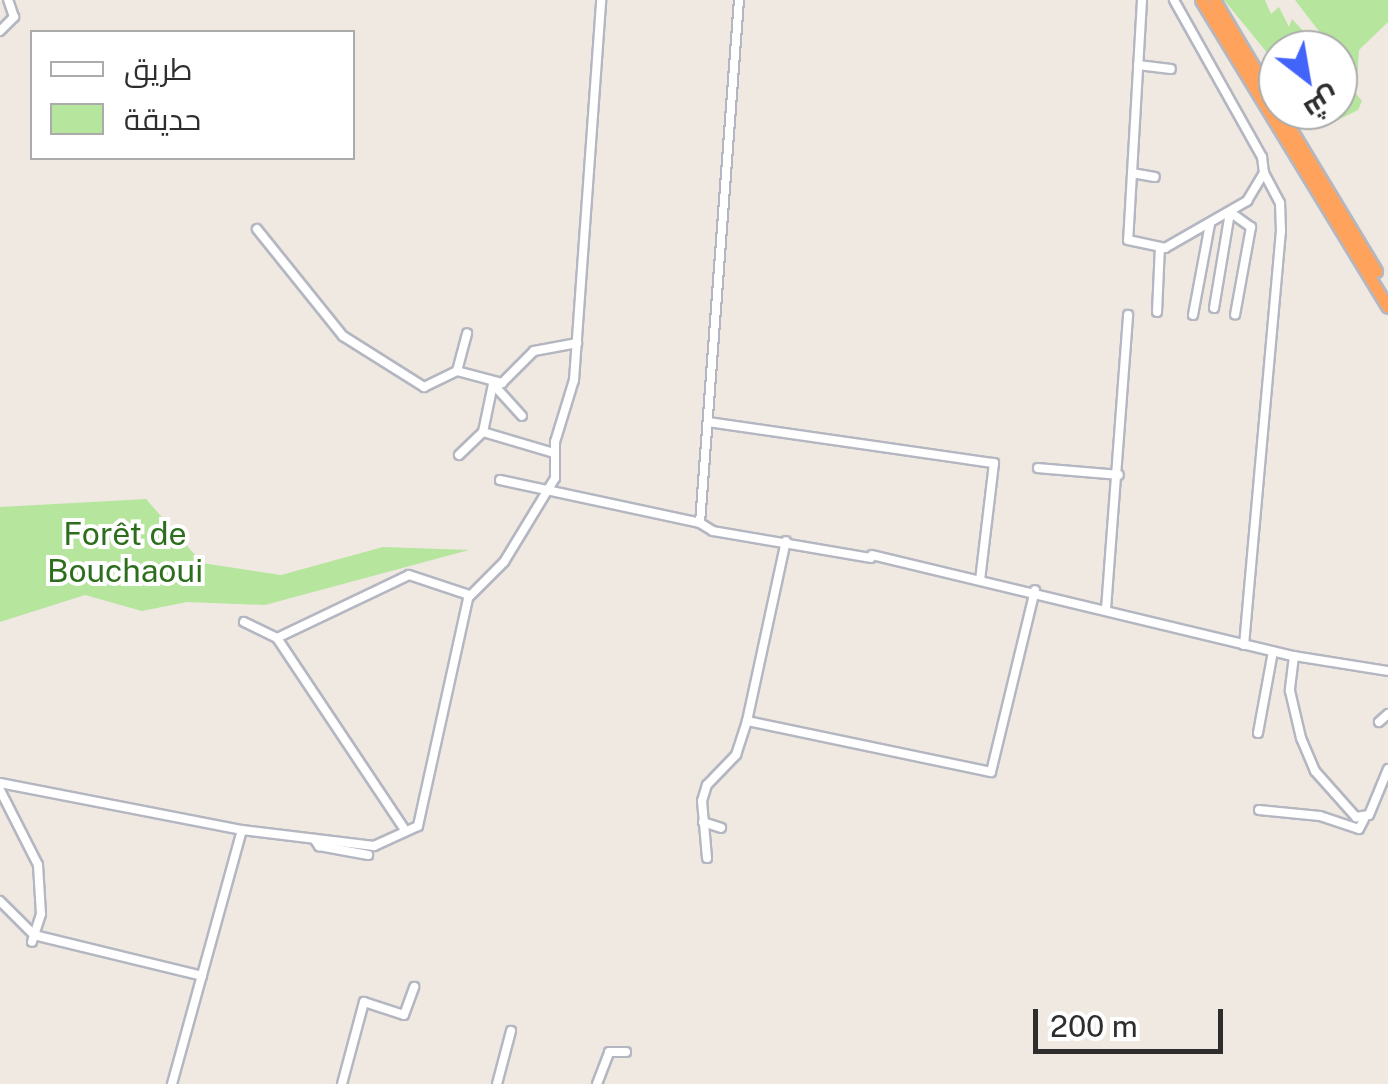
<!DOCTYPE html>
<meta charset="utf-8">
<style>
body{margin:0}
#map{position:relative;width:1388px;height:1084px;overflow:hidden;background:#efe9e1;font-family:"Public Sans",Cairo,sans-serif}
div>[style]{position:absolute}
.green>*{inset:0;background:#b6e59e}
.roads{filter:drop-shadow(2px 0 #b4b7c1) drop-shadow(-2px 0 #b4b7c1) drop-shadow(0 2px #b4b7c1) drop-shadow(0 -2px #b4b7c1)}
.minor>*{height:8px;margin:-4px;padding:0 4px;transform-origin:4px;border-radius:4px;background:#fff}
.highway>*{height:11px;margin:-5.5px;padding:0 5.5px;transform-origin:5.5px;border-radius:5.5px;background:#ffa35c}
span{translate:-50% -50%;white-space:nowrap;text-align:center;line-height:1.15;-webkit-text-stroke:8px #fff;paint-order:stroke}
.park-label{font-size:32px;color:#2c6e1b}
.legend{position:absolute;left:30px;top:30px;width:325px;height:130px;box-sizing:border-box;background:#fff;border:2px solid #ababab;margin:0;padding:12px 18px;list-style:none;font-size:30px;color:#2e2e2e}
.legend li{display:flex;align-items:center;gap:20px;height:50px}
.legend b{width:50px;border:2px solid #ababab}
.north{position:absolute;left:1258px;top:30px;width:100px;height:100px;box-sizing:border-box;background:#fff;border:2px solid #ababab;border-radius:50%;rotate:149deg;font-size:28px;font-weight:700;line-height:40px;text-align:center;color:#2e2e2e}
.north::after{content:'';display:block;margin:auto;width:35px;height:45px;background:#4264fb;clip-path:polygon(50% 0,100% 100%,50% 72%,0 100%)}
.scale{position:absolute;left:1033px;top:1009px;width:190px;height:45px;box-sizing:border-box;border:5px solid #2e2e2e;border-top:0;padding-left:12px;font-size:30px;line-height:35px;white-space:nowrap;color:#2e2e2e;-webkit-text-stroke:8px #fff;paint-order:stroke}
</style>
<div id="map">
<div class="green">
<i style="clip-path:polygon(1224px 0,1265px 0,1271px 14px,1279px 7px,1289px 27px,1292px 19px,1306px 34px,1308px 45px,1296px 34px,1307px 50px,1278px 50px,1278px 66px)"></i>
<i style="clip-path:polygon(1295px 0,1388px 0,1388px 22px,1359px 50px,1357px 81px)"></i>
<i style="clip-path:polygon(1338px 72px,1362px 101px,1358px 110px,1326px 126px,1317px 110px,1338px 110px)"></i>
<i style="clip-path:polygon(146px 499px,202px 563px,281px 575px,383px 547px,469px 550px,265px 605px,187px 602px,142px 611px,85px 595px,0 622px,0 507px)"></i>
</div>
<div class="roads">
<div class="minor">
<i style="left:1142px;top:0;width:240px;rotate:93.3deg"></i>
<i style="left:1128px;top:240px;width:38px;rotate:12deg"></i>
<i style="left:1165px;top:248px;width:95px;rotate:-29.8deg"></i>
<i style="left:1247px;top:201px;width:33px;rotate:-59deg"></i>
<i style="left:1264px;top:173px;width:16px;rotate:-97deg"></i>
<i style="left:1262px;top:157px;width:180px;rotate:-119.3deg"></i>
<i style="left:0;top:31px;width:20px;rotate:-45deg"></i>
<i style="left:14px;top:17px;width:18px;rotate:-109deg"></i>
<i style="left:1138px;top:65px;width:33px;rotate:7deg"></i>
<i style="left:1132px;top:173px;width:23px;rotate:10deg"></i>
<i style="left:257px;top:229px;width:137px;rotate:51.2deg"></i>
<i style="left:343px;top:336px;width:96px;rotate:32.2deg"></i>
<i style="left:424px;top:387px;width:37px;rotate:-26deg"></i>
<i style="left:457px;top:371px;width:39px;rotate:-75deg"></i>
<i style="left:1214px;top:308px;width:97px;rotate:-80.5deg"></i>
<i style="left:1230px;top:212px;width:26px;rotate:36deg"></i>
<i style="left:1251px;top:227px;width:89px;rotate:100.3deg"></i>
<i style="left:1157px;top:312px;width:65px;rotate:-87.4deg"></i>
<i style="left:1193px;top:315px;width:93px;rotate:-79.4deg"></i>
<i style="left:457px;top:371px;width:47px;rotate:14.9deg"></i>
<i style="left:502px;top:383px;width:45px;rotate:-45deg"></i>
<i style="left:534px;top:351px;width:44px;rotate:-10.5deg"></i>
<i style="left:493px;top:384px;width:43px;rotate:47.8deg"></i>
<i style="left:708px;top:422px;width:289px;rotate:8.2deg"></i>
<i style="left:994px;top:463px;width:118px;rotate:96.8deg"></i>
<i style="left:483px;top:432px;width:74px;rotate:16.5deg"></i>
<i style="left:459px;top:455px;width:33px;rotate:-44deg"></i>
<i style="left:483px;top:432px;width:49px;rotate:-78.2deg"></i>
<i style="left:1038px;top:468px;width:81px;rotate:4.9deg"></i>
<i style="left:500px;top:480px;width:205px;rotate:12.1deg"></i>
<i style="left:700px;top:523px;width:15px;rotate:32deg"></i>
<i style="left:713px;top:531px;width:160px;rotate:9.7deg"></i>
<i style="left:700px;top:523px;width:524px;rotate:-85.74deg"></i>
<i style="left:872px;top:555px;width:434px;rotate:13.5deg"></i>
<i style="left:1294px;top:656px;width:95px;rotate:9.1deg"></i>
<i style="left:1106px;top:609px;width:295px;rotate:-85.7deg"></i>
<i style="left:244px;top:622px;width:37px;rotate:26deg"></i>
<i style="left:277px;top:638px;width:231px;rotate:56.3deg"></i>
<i style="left:277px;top:638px;width:146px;rotate:-25.5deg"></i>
<i style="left:409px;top:575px;width:63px;rotate:18.4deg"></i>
<i style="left:1244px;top:645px;width:416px;rotate:-84.9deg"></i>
<i style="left:1281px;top:231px;width:28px;rotate:-92deg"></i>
<i style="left:1280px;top:203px;width:34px;rotate:-118deg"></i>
<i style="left:1294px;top:656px;width:35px;rotate:97deg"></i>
<i style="left:1290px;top:691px;width:48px;rotate:76.8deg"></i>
<i style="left:1301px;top:738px;width:36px;rotate:67deg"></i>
<i style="left:1315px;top:771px;width:62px;rotate:48.3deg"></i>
<i style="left:1356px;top:817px;width:13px;rotate:-9deg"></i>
<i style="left:1369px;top:815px;width:50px;rotate:-67.6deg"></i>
<i style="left:747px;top:721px;width:249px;rotate:11.8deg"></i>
<i style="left:991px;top:772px;width:187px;rotate:-76.4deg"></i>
<i style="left:1379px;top:722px;width:12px;rotate:-42deg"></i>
<i style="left:1258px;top:733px;width:83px;rotate:-79.6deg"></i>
<i style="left:0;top:783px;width:247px;rotate:11deg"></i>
<i style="left:242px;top:830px;width:133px;rotate:6.9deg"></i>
<i style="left:374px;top:846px;width:48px;rotate:-24.4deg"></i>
<i style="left:418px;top:826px;width:233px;rotate:-77.6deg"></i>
<i style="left:468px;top:598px;width:51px;rotate:-45deg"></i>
<i style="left:504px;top:562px;width:98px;rotate:-58.7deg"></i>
<i style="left:555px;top:478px;width:36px;rotate:-90deg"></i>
<i style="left:555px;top:442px;width:65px;rotate:-73deg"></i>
<i style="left:574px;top:380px;width:381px;rotate:-85.9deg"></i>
<i style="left:0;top:790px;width:84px;rotate:63.1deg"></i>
<i style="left:38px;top:865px;width:49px;rotate:86.5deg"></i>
<i style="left:41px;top:914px;width:22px;rotate:108deg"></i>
<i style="left:34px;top:935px;width:173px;rotate:13.7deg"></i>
<i style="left:1259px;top:810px;width:61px;rotate:5.6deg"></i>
<i style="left:1320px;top:816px;width:41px;rotate:18.4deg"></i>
<i style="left:1359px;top:829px;width:11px;rotate:-63deg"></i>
<i style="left:703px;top:822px;width:19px;rotate:18deg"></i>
<i style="left:314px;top:839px;width:9px;rotate:54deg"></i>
<i style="left:319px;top:846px;width:50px;rotate:10.4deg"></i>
<i style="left:707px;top:858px;width:57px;rotate:-95deg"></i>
<i style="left:702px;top:801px;width:17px;rotate:-73deg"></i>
<i style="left:707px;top:785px;width:42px;rotate:-46deg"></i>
<i style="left:736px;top:755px;width:36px;rotate:-72deg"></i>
<i style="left:747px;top:721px;width:184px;rotate:-77.8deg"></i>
<i style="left:0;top:901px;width:48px;rotate:45deg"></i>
<i style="left:34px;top:935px;width:7px;rotate:106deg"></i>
<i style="left:172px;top:1084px;width:263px;rotate:-74.6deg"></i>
<i style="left:342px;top:1084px;width:85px;rotate:-75deg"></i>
<i style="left:364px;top:1002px;width:42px;rotate:18deg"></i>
<i style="left:404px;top:1015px;width:30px;rotate:-70deg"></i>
<i style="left:497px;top:1084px;width:55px;rotate:-75.2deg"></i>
<i style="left:597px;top:1084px;width:34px;rotate:-69deg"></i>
<i style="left:609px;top:1052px;width:17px"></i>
</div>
<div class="highway">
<i style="left:1201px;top:0;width:359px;rotate:58.7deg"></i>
<i style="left:1214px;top:0;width:126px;rotate:59.3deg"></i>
<i style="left:1279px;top:110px;width:188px;rotate:58.9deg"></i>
</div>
</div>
<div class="park-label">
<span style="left:125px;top:553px">Forêt de<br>Bouchaoui</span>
</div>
<ul class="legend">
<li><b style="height:12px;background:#fff"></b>طريق</li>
<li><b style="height:28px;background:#b6e59e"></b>حديقة</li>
</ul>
<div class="north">ش</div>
<div class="scale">200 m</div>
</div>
